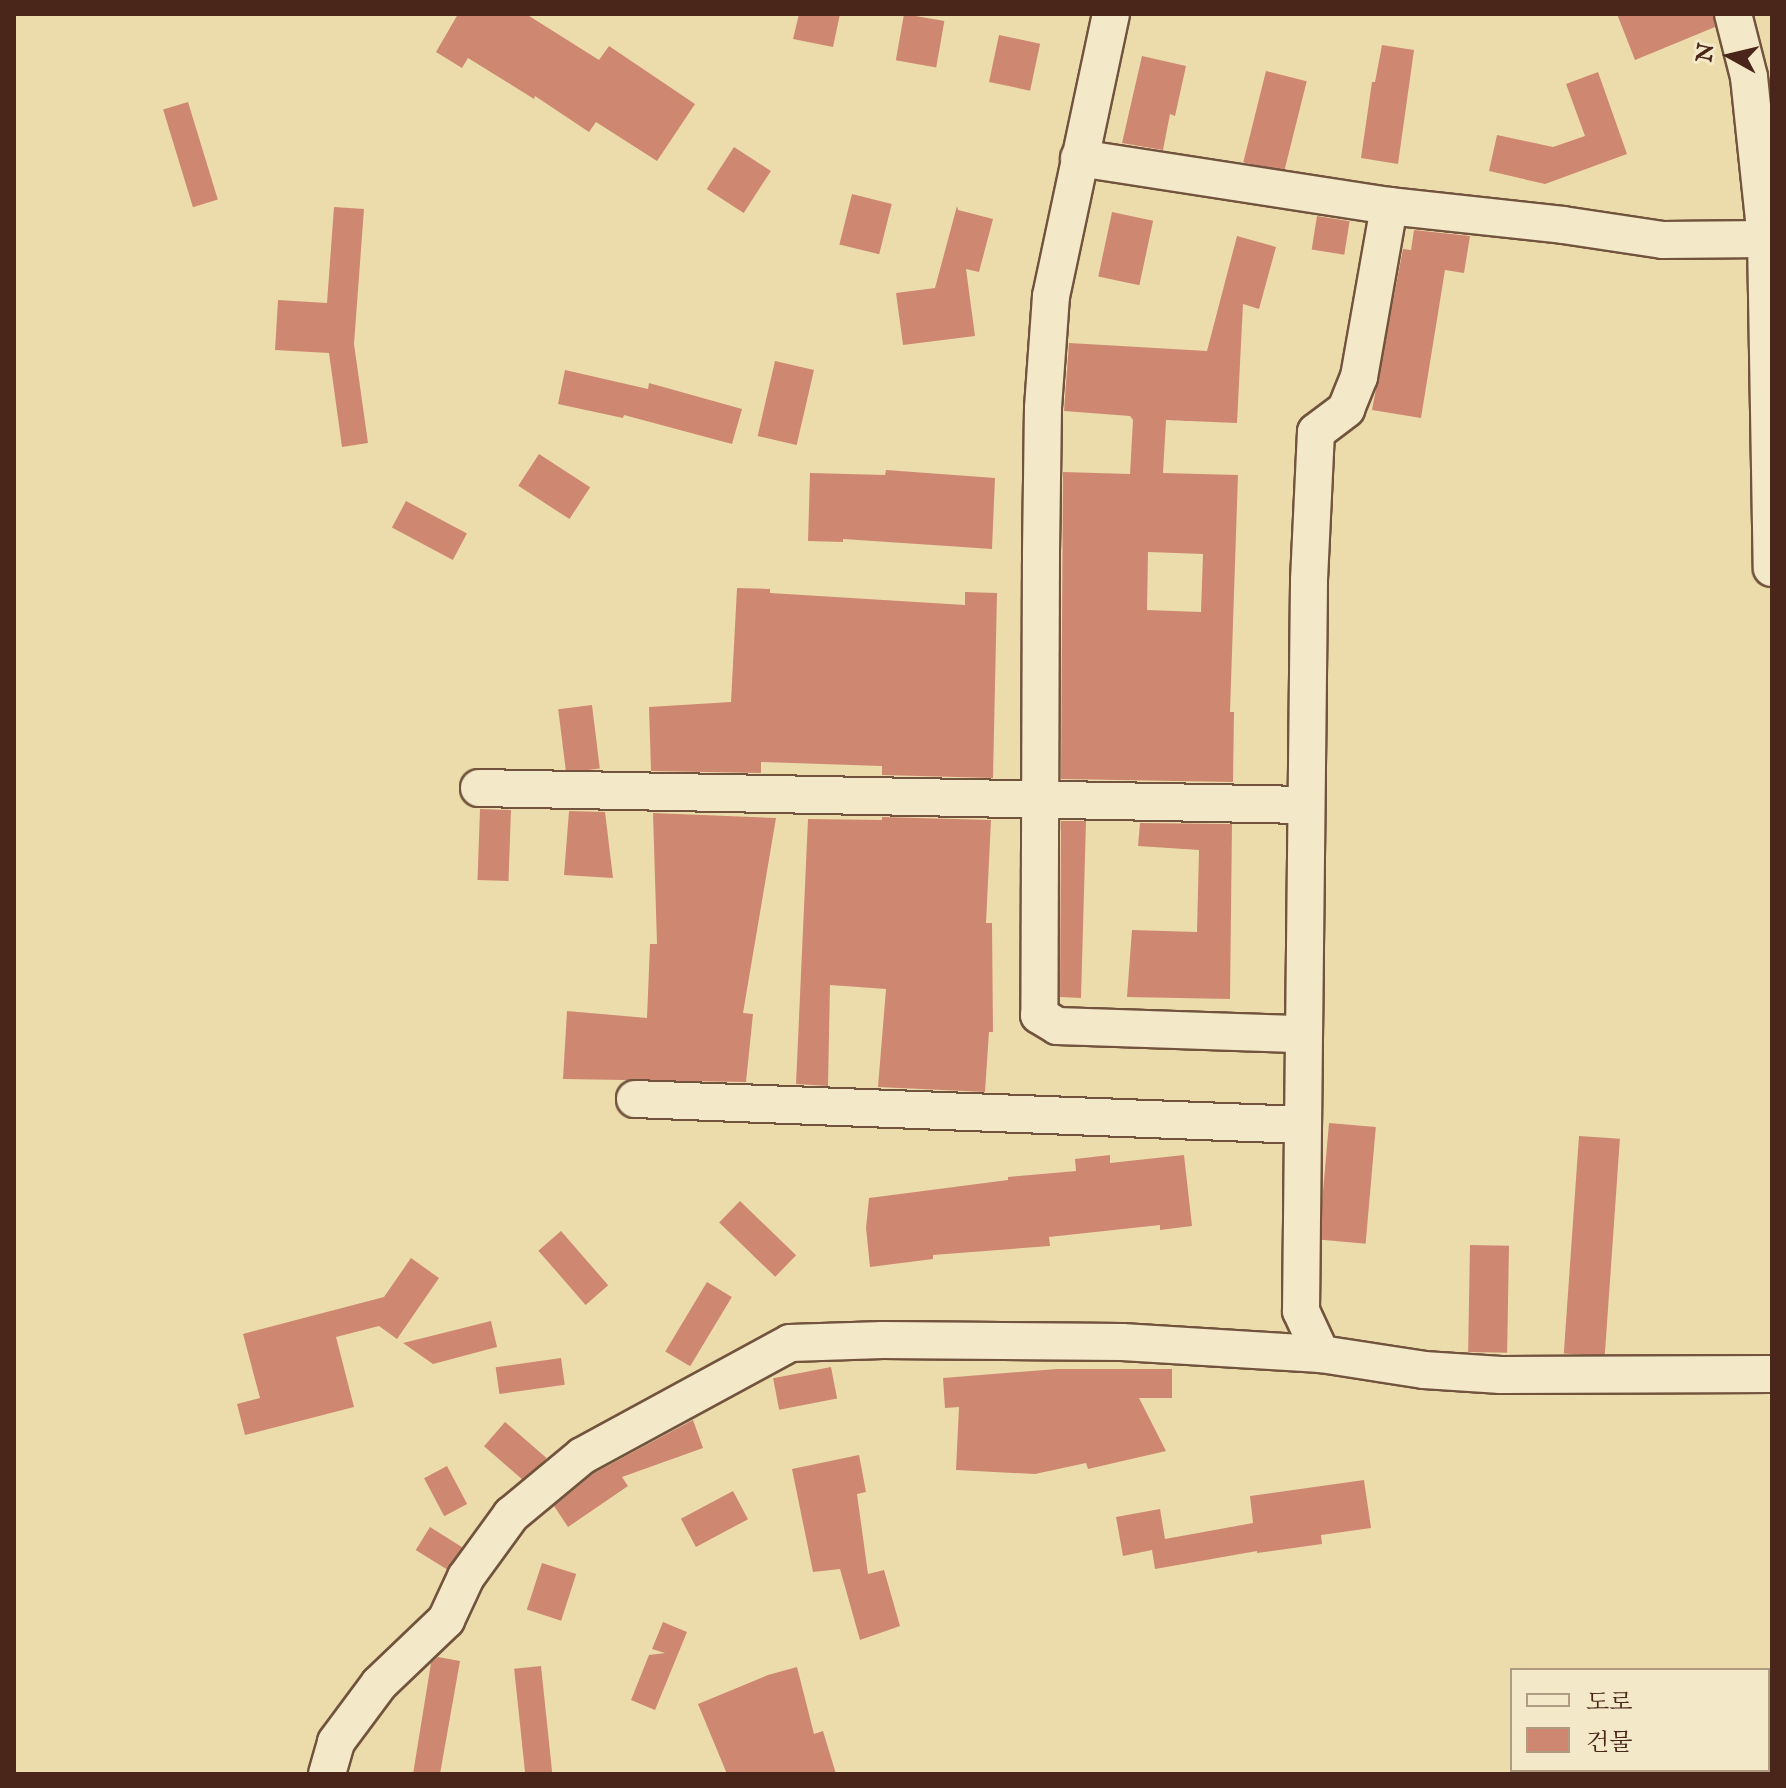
<!DOCTYPE html>
<meta charset="utf-8">
<style>
body{margin:0}
#map{position:relative;width:1786px;height:1788px;overflow:hidden;background:#eddcab;font-family:"IM FELL English","Noto Serif KR",serif}
div>[style]{position:absolute}
.building>*{inset:0;background:#ce8872;transform-origin:0 0}
.roads{filter:drop-shadow(2px 0 #72543e) drop-shadow(-2px 0 #72543e) drop-shadow(0 2px #72543e) drop-shadow(0 -2px #72543e)}
.street>*{height:36px;margin:-18px;padding:0 18px;transform-origin:18px;border-radius:18px;background:#f3e8c8}
span{translate:-50% -50%;white-space:nowrap;text-align:center;line-height:1.15;-webkit-text-stroke:6px #f3e8c8;paint-order:stroke}
.frame{position:absolute;inset:0;border:16px solid #492619;pointer-events:none}
.legend{position:absolute;left:1510px;top:1668px;width:260px;height:104px;box-sizing:border-box;background:#f3e8c8;border:2px solid #af9a82;margin:0;padding:10px 14px;list-style:none;font-size:24px;color:#492619}
.legend li{display:flex;align-items:center;gap:16px;height:40px}
.legend b{width:40px;border:2px solid #af9a82}
.north{position:absolute;left:1690px;top:16px;width:80px;height:80px;-webkit-text-stroke:6px #f3e8c8;paint-order:stroke;rotate:278deg;font-size:22px;font-weight:700;line-height:32px;text-align:center;color:#492619}
.north::after{content:'';display:block;margin:auto;width:28px;height:36px;background:#492619;clip-path:polygon(50% 0,100% 100%,50% 72%,0 100%)}
</style>
<div id="map">
<div class="building">
<i style="clip-path:polygon(458px 14px,526px 14px,599px 60px,609px 46px,695px 104px,657px 161px,596px 122px,589px 132px,535px 96px,534px 99px,468px 58px,462px 68px,436px 52px)"></i>
<i style="clip-path:polygon(799px 14px,840px 14px,833px 47px,793px 39px)"></i>
<i style="left:904px;top:14px;width:41px;height:47px;rotate:10deg"></i>
<i style="clip-path:polygon(1617px 14px,1713px 14px,1715px 27px,1635px 60px)"></i>
<i style="left:999px;top:35px;width:42px;height:48px;rotate:12deg"></i>
<i style="clip-path:polygon(1382px 45px,1414px 50px,1398px 164px,1361px 158px,1372px 82px,1375px 82px)"></i>
<i style="clip-path:polygon(1142px 56px,1186px 66px,1175px 116px,1170px 114px,1163px 150px,1122px 143px)"></i>
<i style="left:1266px;top:71px;width:42px;height:94px;rotate:14deg"></i>
<i style="clip-path:polygon(1598px 72px,1627px 154px,1545px 184px,1489px 171px,1497px 135px,1553px 147px,1585px 136px,1566px 84px)"></i>
<i style="left:188px;top:102px;width:102px;height:26px;rotate:73deg"></i>
<i style="left:734px;top:147px;width:44px;height:50px;rotate:33deg"></i>
<i style="left:852px;top:194px;width:41px;height:52px;rotate:14deg"></i>
<i style="clip-path:polygon(957px 206px,958px 210px,993px 219px,979px 272px,966px 269px,975px 336px,903px 345px,896px 293px,935px 288px)"></i>
<i style="clip-path:polygon(334px 207px,364px 209px,354px 344px,368px 443px,342px 447px,329px 353px,275px 350px,278px 300px,327px 303px)"></i>
<i style="left:1112px;top:212px;width:42px;height:66px;rotate:12deg"></i>
<i style="left:1317px;top:216px;width:33px;height:34px;rotate:9deg"></i>
<i style="clip-path:polygon(1414px 230px,1470px 236px,1464px 273px,1445px 270px,1421px 418px,1372px 410px,1403px 249px,1411px 250px)"></i>
<i style="clip-path:polygon(evenodd,1237px 236px,1276px 247px,1259px 309px,1243px 304px,1237px 423px,1166px 420px,1163px 473px,1238px 475px,1230px 712px,1234px 712px,1233px 782px,1061px 779px,1063px 472px,1130px 474px,1133px 420px,1130px 416px,1064px 411px,1069px 343px,1207px 351px,1237px 236px,1148px 552px,1203px 554px,1201px 612px,1147px 610px,1148px 552px)"></i>
<i style="left:775px;top:361px;width:40px;height:77px;rotate:13deg"></i>
<i style="clip-path:polygon(565px 370px,648px 389px,649px 383px,742px 409px,732px 444px,624px 415px,623px 418px,558px 404px)"></i>
<i style="left:539px;top:454px;width:61px;height:38px;rotate:33deg"></i>
<i style="clip-path:polygon(886px 470px,995px 478px,992px 549px,843px 539px,843px 542px,808px 541px,810px 473px,885px 475px)"></i>
<i style="left:406px;top:501px;width:69px;height:30px;rotate:28deg"></i>
<i style="clip-path:polygon(737px 588px,770px 589px,770px 593px,965px 605px,965px 592px,997px 593px,993px 778px,882px 775px,882px 766px,761px 762px,761px 773px,651px 771px,649px 707px,731px 702px)"></i>
<i style="left:592px;top:705px;width:64px;height:34px;rotate:83deg"></i>
<i style="left:480px;top:809px;width:31px;height:71px;rotate:2deg"></i>
<i style="clip-path:polygon(569px 811px,605px 812px,613px 878px,564px 875px)"></i>
<i style="clip-path:polygon(653px 813px,776px 818px,743px 1013px,753px 1014px,746px 1082px,563px 1079px,567px 1011px,647px 1018px,650px 944px,657px 944px)"></i>
<i style="clip-path:polygon(882px 817px,991px 820px,986px 923px,992px 923px,993px 1032px,989px 1032px,985px 1092px,878px 1087px,886px 989px,830px 985px,828px 1086px,796px 1084px,808px 819px,882px 820px)"></i>
<i style="clip-path:polygon(1061px 821px,1086px 821px,1081px 998px,1060px 997px)"></i>
<i style="clip-path:polygon(1140px 823px,1232px 824px,1230px 999px,1127px 997px,1132px 930px,1197px 932px,1199px 850px,1138px 846px)"></i>
<i style="left:1329px;top:1123px;width:47px;height:117px;rotate:5deg"></i>
<i style="left:1579px;top:1136px;width:41px;height:218px;rotate:4deg"></i>
<i style="clip-path:polygon(1110px 1155px,1110px 1163px,1184px 1155px,1192px 1226px,1160px 1230px,1160px 1225px,1049px 1237px,1050px 1246px,933px 1255px,933px 1259px,870px 1267px,866px 1228px,869px 1198px,1008px 1180px,1008px 1177px,1076px 1171px,1075px 1159px)"></i>
<i style="left:740px;top:1201px;width:78px;height:30px;rotate:44deg"></i>
<i style="left:561px;top:1231px;width:72px;height:30px;rotate:49deg"></i>
<i style="left:1470px;top:1245px;width:39px;height:107px;rotate:1deg"></i>
<i style="clip-path:polygon(411px 1258px,439px 1278px,397px 1339px,379px 1326px,336px 1337px,354px 1407px,245px 1435px,237px 1404px,260px 1398px,243px 1334px,384px 1297px)"></i>
<i style="left:707px;top:1282px;width:29px;height:81px;rotate:31deg"></i>
<i style="clip-path:polygon(491px 1321px,497px 1347px,433px 1364px,403px 1343px)"></i>
<i style="left:561px;top:1358px;width:27px;height:66px;rotate:82deg"></i>
<i style="left:831px;top:1367px;width:32px;height:59px;rotate:79deg"></i>
<i style="clip-path:polygon(1057px 1369px,1172px 1369px,1172px 1398px,1139px 1398px,1166px 1451px,1088px 1469px,1086px 1463px,1035px 1474px,956px 1470px,959px 1407px,945px 1408px,943px 1378px)"></i>
<i style="clip-path:polygon(693px 1420px,703px 1448px,622px 1477px,628px 1486px,568px 1527px,554px 1506px,594px 1473px)"></i>
<i style="left:505px;top:1422px;width:55px;height:32px;rotate:41deg"></i>
<i style="clip-path:polygon(859px 1455px,866px 1492px,857px 1494px,868px 1574px,884px 1570px,900px 1626px,860px 1640px,840px 1569px,813px 1572px,792px 1469px)"></i>
<i style="left:447px;top:1466px;width:43px;height:26px;rotate:62deg"></i>
<i style="clip-path:polygon(1364px 1480px,1371px 1528px,1321px 1535px,1322px 1544px,1257px 1553px,1257px 1551px,1155px 1569px,1152px 1550px,1123px 1556px,1116px 1517px,1160px 1509px,1165px 1539px,1253px 1523px,1250px 1496px)"></i>
<i style="left:733px;top:1491px;width:32px;height:59px;rotate:62deg"></i>
<i style="left:430px;top:1527px;width:38px;height:27px;rotate:32deg"></i>
<i style="left:542px;top:1563px;width:36px;height:49px;rotate:18deg"></i>
<i style="clip-path:polygon(663px 1622px,687px 1632px,655px 1710px,631px 1700px,649px 1655px,665px 1653px,652px 1649px)"></i>
<i style="clip-path:polygon(438px 1657px,460px 1661px,440px 1774px,413px 1774px,431px 1663px)"></i>
<i style="left:541px;top:1666px;width:109px;height:27px;rotate:84deg"></i>
<i style="clip-path:polygon(797px 1667px,814px 1734px,823px 1731px,836px 1774px,727px 1774px,698px 1704px,768px 1675px)"></i>
</div>
<div class="roads">
<div class="street">
<i style="left:1111px;top:14px;width:288px;rotate:102deg"></i>
<i style="left:1051px;top:296px;width:112px;rotate:94.1deg"></i>
<i style="left:1043px;top:408px;width:146px;rotate:90.8deg"></i>
<i style="left:1041px;top:554px;width:461px;rotate:90.2deg"></i>
<i style="left:1039px;top:1015px;width:21px;rotate:31deg"></i>
<i style="left:1057px;top:1026px;width:246px;rotate:1.9deg"></i>
<i style="left:1733px;top:14px;width:65px;rotate:75.7deg"></i>
<i style="left:1749px;top:77px;width:163px;rotate:84deg"></i>
<i style="left:1766px;top:239px;width:329px;rotate:89deg"></i>
<i style="left:1079px;top:158px;width:314px;rotate:8.8deg"></i>
<i style="left:1389px;top:206px;width:175px;rotate:6.2deg"></i>
<i style="left:1563px;top:225px;width:101px;rotate:8.5deg"></i>
<i style="left:1663px;top:240px;width:103px;rotate:-0.6deg"></i>
<i style="left:479px;top:788px;width:827px;rotate:1.18deg"></i>
<i style="left:635px;top:1099px;width:668px;rotate:2.23deg"></i>
<i style="left:1321px;top:1354px;width:47px;rotate:-114.9deg"></i>
<i style="left:1301px;top:1311px;width:731px;rotate:-89.37deg"></i>
<i style="left:1309px;top:580px;width:148px;rotate:-87.3deg"></i>
<i style="left:1316px;top:432px;width:38px;rotate:-37deg"></i>
<i style="left:1346px;top:409px;width:35px;rotate:-68deg"></i>
<i style="left:1359px;top:377px;width:174px;rotate:-80deg"></i>
<i style="left:327px;top:1774px;width:33px;rotate:-74deg"></i>
<i style="left:336px;top:1742px;width:72px;rotate:-53.4deg"></i>
<i style="left:379px;top:1684px;width:93px;rotate:-43.7deg"></i>
<i style="left:446px;top:1620px;width:47px;rotate:-65.1deg"></i>
<i style="left:466px;top:1577px;width:77px;rotate:-54deg"></i>
<i style="left:511px;top:1515px;width:92px;rotate:-39.7deg"></i>
<i style="left:582px;top:1456px;width:237px;rotate:-28.5deg"></i>
<i style="left:790px;top:1343px;width:93px;rotate:-1.8deg"></i>
<i style="left:883px;top:1340px;width:239px;rotate:0.5deg"></i>
<i style="left:1122px;top:1342px;width:199px;rotate:3.5deg"></i>
<i style="left:1321px;top:1354px;width:104px;rotate:8.8deg"></i>
<i style="left:1424px;top:1370px;width:77px;rotate:3.7deg"></i>
<i style="left:1501px;top:1375px;width:271px;rotate:-0.2deg"></i>
</div>
</div>
<div class="frame"></div>
<ul class="legend">
<li><b style="height:10px;background:#f3e8c8"></b>도로</li>
<li><b style="height:22px;background:#ce8872"></b>건물</li>
</ul>
<div class="north">N</div>
</div>
